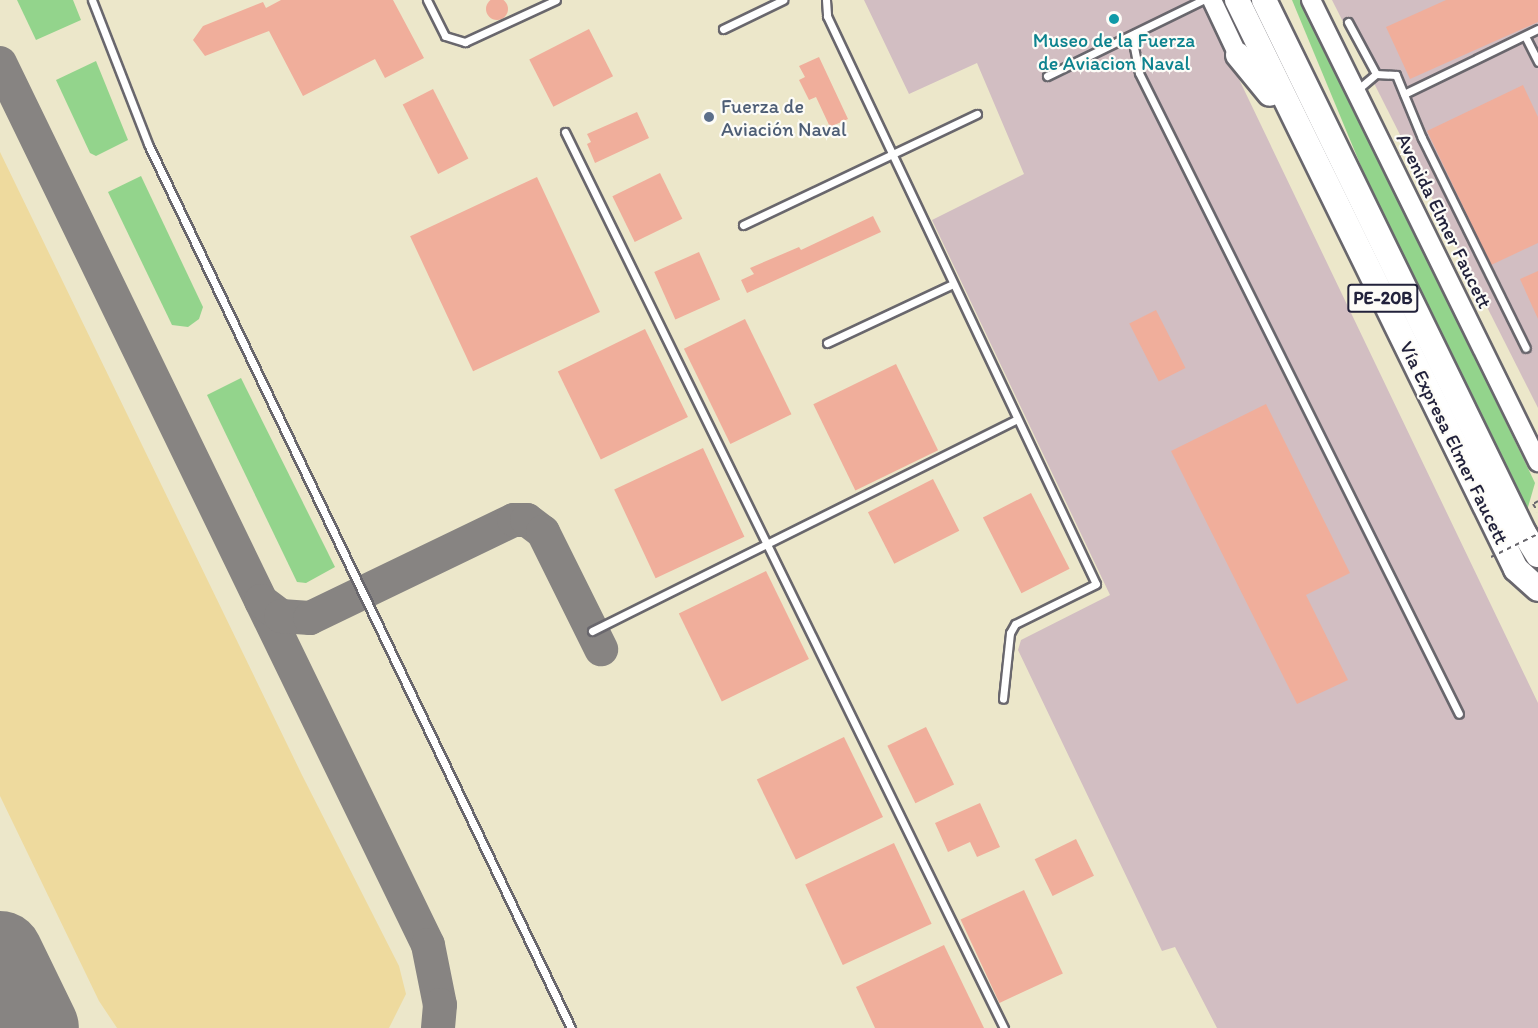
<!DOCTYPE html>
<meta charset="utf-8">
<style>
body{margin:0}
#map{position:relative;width:1538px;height:1028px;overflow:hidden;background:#ece7ca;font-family:Itim,sans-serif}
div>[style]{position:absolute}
.industrial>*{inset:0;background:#d2bec2}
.green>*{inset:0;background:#93d48c}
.sand>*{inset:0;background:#eeda9e}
.taxiway>*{height:34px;margin:-17px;padding:0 17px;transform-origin:17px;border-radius:17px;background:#878482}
.runway>*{height:86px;margin:-43px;padding:0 43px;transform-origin:43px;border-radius:43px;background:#878482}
.building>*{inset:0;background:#f0ae9b;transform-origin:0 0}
.round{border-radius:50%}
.path>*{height:2px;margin-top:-1px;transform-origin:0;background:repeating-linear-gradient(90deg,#69676d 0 4.5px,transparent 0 9px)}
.roads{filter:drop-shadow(2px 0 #69676d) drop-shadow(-2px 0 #69676d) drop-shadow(0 2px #69676d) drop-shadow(0 -2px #69676d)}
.lane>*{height:7px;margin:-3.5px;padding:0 3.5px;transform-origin:3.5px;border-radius:3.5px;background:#fff}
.secondary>*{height:18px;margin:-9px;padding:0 9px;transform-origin:9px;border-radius:9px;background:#fff}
.highway>*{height:24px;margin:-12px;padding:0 12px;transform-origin:12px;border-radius:12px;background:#fff}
.path-bridge>*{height:2px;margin-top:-1px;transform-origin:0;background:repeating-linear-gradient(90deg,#69676d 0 4.5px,transparent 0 9px)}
.dots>*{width:16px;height:16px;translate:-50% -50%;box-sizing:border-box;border:3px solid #fdfcf7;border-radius:50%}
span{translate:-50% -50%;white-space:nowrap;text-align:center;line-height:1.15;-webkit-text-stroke:4.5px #fdfcf7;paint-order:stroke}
.shield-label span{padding:2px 4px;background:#fdfcf7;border:2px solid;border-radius:4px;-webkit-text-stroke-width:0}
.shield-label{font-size:18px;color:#22223b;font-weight:700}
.culture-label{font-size:20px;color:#0d838f}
.service-label{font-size:20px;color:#4e5e75}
.left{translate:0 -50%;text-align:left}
.street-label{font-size:20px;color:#22223b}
</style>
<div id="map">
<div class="industrial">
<i style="clip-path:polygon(864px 0,1201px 0,1538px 703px,1538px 1028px,1217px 1028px,1175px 947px,1162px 951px,1018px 650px,1021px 640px,1110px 595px,932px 220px,1024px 174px,977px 63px,909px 94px)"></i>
<i style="clip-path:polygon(1332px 0,1538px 0,1538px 408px)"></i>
</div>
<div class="green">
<i style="clip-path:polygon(17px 0,73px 0,81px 20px,36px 40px)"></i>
<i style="clip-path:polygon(1292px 0,1300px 0,1318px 31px,1535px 483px,1526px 514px,1363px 171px)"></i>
<i style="clip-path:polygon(96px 61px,128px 140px,96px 156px,90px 153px,56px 80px)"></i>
<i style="clip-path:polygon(141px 176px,203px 307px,199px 319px,188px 327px,172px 325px,108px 192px)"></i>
<i style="clip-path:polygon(241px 378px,335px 567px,306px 583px,297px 582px,207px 395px)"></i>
</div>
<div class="sand">
<i style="clip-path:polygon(0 152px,302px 775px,399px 966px,406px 994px,389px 1028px,117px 1028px,99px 1001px,0 796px)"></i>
</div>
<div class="taxiway">
<i style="left:0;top:63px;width:980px;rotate:64.11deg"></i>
<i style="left:428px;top:945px;width:61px;rotate:78.7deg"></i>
<i style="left:440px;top:1005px;width:23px;rotate:95deg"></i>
<i style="left:261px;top:601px;width:25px;rotate:37deg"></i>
<i style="left:281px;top:616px;width:29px;rotate:4deg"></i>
<i style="left:310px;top:618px;width:226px;rotate:-25.7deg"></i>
<i style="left:514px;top:520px;width:13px"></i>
<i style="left:527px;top:520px;width:20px;rotate:37deg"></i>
<i style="left:543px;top:532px;width:131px;rotate:63.6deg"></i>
</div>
<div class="runway">
<i style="left:0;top:954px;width:82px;rotate:64.1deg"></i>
</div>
<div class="building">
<i class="round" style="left:486px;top:-2px;width:22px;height:22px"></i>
<i style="clip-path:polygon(281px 0,393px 0,424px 58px,385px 78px,375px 59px,303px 96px,269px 31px,205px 56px,193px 40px,203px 26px,263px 2px,266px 8px)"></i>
<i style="clip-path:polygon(1446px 0,1538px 0,1538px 22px,1410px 79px,1386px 27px)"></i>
<i style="left:589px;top:29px;width:53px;height:67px;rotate:63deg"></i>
<i style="clip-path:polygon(819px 57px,848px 119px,830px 127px,816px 97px,809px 100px,799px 80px,805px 77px,799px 66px)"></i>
<i style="clip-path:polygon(1523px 85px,1538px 117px,1538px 243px,1491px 265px,1427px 131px)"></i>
<i style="left:433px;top:89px;width:78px;height:34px;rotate:63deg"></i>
<i style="clip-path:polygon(637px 112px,649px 138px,595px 163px,587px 144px,591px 142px,587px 134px)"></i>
<i style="left:660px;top:173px;width:51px;height:53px;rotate:64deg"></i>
<i style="left:537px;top:177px;width:149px;height:140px;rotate:65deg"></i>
<i style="clip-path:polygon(873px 216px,881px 232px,747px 293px,741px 280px,754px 274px,750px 268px,799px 247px,801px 250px)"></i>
<i style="left:699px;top:252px;width:52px;height:49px;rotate:66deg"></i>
<i style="clip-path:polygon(1538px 271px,1538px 319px,1520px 279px)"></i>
<i style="left:1156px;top:310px;width:65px;height:30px;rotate:63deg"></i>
<i style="left:745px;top:319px;width:106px;height:68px;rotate:64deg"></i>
<i style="left:645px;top:329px;width:98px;height:97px;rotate:64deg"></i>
<i style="left:896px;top:364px;width:96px;height:92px;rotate:64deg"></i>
<i style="clip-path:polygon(1266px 404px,1350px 573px,1306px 595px,1348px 680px,1297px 704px,1171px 451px)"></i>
<i style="left:703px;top:448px;width:98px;height:98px;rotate:65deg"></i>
<i style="left:933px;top:479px;width:58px;height:73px;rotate:63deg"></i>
<i style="left:1031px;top:493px;width:85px;height:54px;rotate:63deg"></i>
<i style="left:766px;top:571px;width:98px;height:97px;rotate:64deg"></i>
<i style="left:926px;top:727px;width:64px;height:43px;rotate:64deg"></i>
<i style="left:844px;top:737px;width:89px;height:97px;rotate:64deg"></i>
<i style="clip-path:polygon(980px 803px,1000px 847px,977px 857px,970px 842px,948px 852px,935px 823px)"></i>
<i style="left:1076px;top:839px;width:41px;height:46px;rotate:64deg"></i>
<i style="left:894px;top:843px;width:89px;height:98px;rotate:65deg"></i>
<i style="left:1024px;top:890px;width:92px;height:70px;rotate:65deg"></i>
<i style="clip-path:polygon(944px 945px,984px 1028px,875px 1028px,856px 987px)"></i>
</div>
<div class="path">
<i style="left:1538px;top:501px;width:6px;rotate:149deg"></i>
<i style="left:1533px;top:504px;width:9px;rotate:58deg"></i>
</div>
<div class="roads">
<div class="lane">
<i style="left:92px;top:0;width:155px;rotate:68.7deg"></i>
<i style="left:148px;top:144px;width:980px;rotate:64.43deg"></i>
<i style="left:427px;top:0;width:40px;rotate:63.4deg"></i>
<i style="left:445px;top:36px;width:21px;rotate:17deg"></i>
<i style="left:465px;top:42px;width:100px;rotate:-24.8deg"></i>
<i style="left:826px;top:0;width:16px;rotate:86deg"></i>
<i style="left:827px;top:16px;width:628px;rotate:64.66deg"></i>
<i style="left:1096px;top:584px;width:90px;rotate:153.7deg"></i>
<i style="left:1015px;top:624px;width:10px;rotate:119deg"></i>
<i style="left:1010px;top:633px;width:66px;rotate:96.1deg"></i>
<i style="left:1348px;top:22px;width:59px;rotate:61.7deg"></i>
<i style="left:723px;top:29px;width:67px;rotate:-25.8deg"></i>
<i style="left:1136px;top:33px;width:14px;rotate:98deg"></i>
<i style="left:1134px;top:47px;width:26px;rotate:79deg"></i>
<i style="left:1139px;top:73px;width:716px;rotate:63.47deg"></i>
<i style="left:1525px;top:36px;width:29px;rotate:63deg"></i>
<i style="left:1047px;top:76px;width:174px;rotate:-26deg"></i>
<i style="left:1357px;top:90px;width:25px;rotate:-40deg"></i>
<i style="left:1376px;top:74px;width:20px;rotate:3deg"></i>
<i style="left:1396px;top:75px;width:68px;rotate:67.6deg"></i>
<i style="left:1422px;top:138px;width:234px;rotate:63.7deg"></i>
<i style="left:1404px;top:94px;width:149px;rotate:-25.9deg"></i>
<i style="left:565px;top:132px;width:998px;rotate:63.9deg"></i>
<i style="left:743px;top:225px;width:259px;rotate:-25.4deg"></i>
<i style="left:827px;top:343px;width:139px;rotate:-25.1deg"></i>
<i style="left:592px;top:631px;width:475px;rotate:-26.5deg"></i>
</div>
<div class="secondary">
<i style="left:1212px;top:0;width:61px;rotate:64.7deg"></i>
<i style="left:1311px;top:0;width:515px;rotate:63.83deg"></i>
</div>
<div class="highway">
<i style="left:1237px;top:0;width:634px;rotate:63.88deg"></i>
<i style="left:1516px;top:569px;width:30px;rotate:42deg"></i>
<i style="left:1264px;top:0;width:593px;rotate:64deg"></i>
<i style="left:1524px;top:533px;width:26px;rotate:58deg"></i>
<i style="left:1238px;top:55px;width:50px;rotate:50.6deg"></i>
</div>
</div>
<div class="path-bridge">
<i style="left:1491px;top:557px;width:52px;rotate:-26.1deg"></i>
</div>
<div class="dots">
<i style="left:1114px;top:19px;background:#0f9aa8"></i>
<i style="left:709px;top:117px;background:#5c6f8a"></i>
</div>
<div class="shield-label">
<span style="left:1383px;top:298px">PE-20B</span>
</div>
<div class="culture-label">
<span style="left:1114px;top:52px">Museo de la Fuerza<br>de Aviacion Naval</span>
</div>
<div class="service-label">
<span class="left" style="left:721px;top:118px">Fuerza de<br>Aviación Naval</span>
</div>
<div class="street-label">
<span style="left:1444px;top:221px;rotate:64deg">Avenida Elmer Faucett</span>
<span style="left:1454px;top:443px;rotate:64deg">Vía Expresa Elmer Faucett</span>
</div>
</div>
